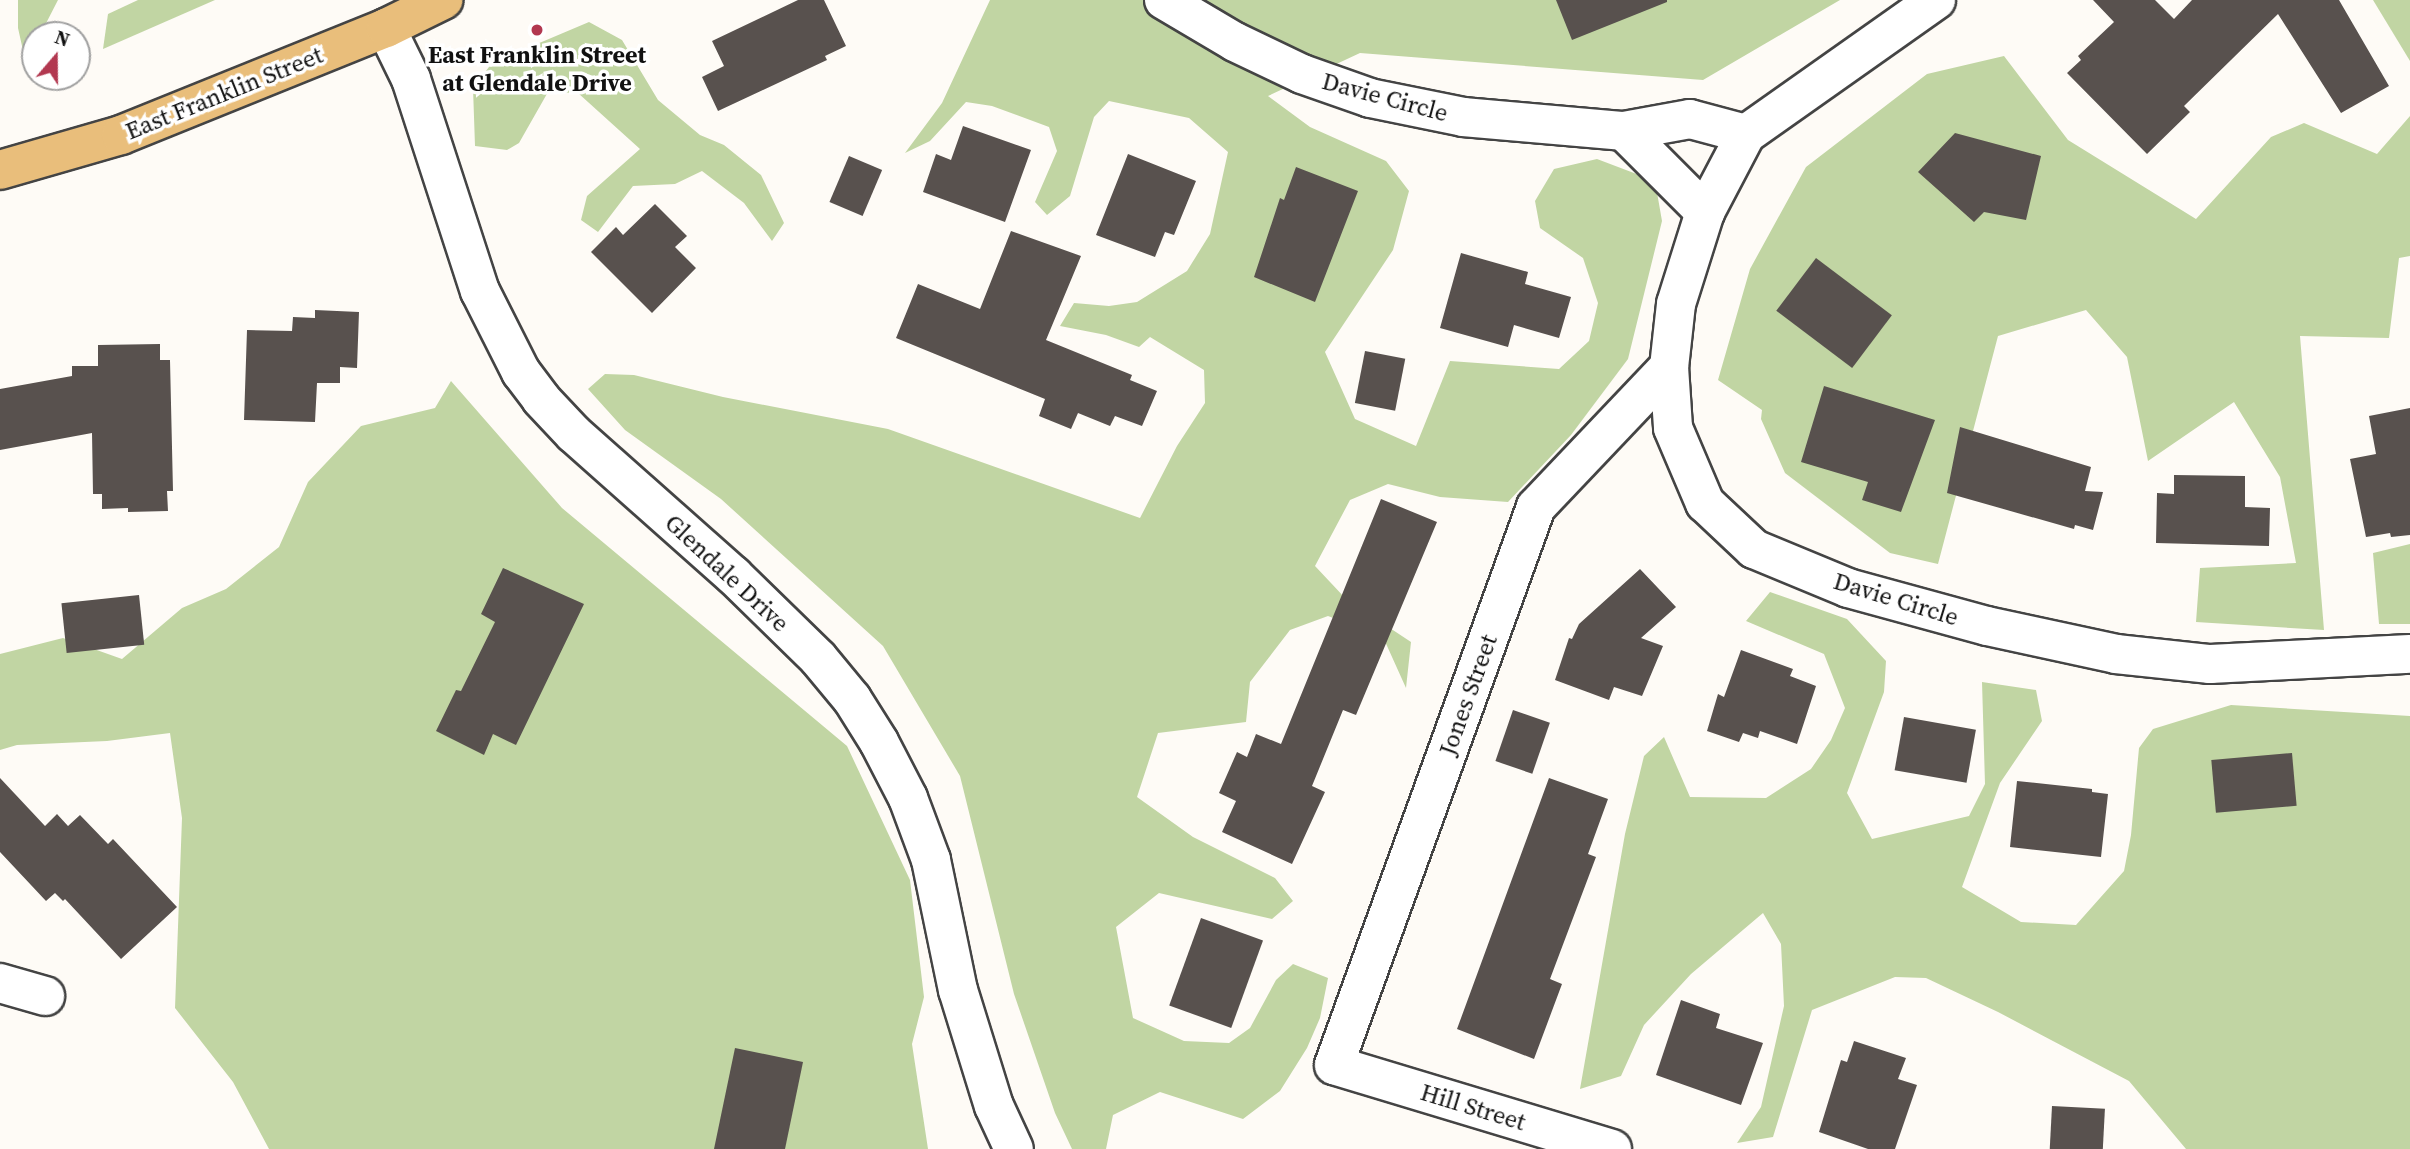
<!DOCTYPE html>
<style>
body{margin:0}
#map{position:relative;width:2410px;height:1149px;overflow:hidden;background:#fefbf6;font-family:"Source Serif 4",serif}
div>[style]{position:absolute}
.forest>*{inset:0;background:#c1d5a3}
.building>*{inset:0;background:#58514e;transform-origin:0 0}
.roads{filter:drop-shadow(2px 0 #444) drop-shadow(-2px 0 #444) drop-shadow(0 2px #444) drop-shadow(0 -2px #444)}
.minor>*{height:38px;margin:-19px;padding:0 19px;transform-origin:19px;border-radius:19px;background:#fff}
.major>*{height:38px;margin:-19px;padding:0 19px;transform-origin:19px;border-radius:19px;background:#e9be7b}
.dots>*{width:19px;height:19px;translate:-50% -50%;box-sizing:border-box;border:4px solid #fff;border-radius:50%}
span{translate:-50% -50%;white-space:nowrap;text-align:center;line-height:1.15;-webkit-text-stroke:7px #fff;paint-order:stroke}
.poi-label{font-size:24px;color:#111;font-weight:700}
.street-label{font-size:24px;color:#111}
.north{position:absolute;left:21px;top:21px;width:70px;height:70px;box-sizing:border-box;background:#fff;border:2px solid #a0a0a0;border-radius:50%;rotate:20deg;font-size:19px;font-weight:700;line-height:28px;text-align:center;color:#111}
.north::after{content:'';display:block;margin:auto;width:24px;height:32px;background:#b23850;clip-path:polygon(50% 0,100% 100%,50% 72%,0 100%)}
</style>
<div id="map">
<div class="forest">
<i style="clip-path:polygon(18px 0,58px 0,40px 35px,35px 35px,28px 73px,18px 28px)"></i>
<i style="clip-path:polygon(138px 0,215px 0,103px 49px,108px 14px)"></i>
<i style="clip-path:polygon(990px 0,1840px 0,1703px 80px,1360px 53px,1268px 96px,1310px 127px,1386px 161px,1409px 191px,1393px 250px,1325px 352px,1355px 419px,1416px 446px,1450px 361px,1559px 369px,1589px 341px,1598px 303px,1583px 258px,1540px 228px,1535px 201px,1554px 169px,1597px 159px,1655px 181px,1662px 221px,1628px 359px,1571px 435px,1508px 502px,1440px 497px,1388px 484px,1350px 500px,1315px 566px,1346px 599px,1411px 642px,1406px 688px,1383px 637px,1328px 616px,1290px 630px,1250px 682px,1246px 722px,1158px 733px,1137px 797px,1193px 837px,1275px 878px,1293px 901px,1272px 919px,1159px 893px,1116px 927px,1133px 1018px,1184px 1041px,1229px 1043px,1250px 1028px,1276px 980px,1293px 964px,1328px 978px,1320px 1018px,1307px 1048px,1280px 1091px,1243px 1119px,1160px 1092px,1113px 1115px,1106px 1149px,1072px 1149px,1055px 1113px,1014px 994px,960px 776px,883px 646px,721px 499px,625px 430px,588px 389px,605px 374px,634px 375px,723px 397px,888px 429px,1140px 518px,1177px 446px,1205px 403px,1204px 370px,1150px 337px,1139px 347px,1106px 335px,1060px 326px,1074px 303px,1109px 306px,1137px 302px,1187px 271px,1210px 234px,1228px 152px,1189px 118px,1109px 101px,1094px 117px,1070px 196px,1047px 215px,1035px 202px,1057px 151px,1049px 127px,992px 106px,966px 102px,930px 141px,905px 153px,942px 103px)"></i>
<i style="clip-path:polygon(2373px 0,2410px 0,2410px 61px)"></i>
<i style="clip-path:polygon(589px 22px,622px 40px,658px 100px,700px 135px,724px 145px,761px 175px,784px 223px,772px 241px,744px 203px,702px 171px,675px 184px,633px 186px,598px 232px,581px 220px,587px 196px,640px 149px,578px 93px,548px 92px,519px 143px,507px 150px,475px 146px,473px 88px,492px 63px)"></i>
<i style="clip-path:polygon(2004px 56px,2068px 140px,2196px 219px,2271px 137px,2304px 123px,2377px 154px,2410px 116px,2410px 256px,2399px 258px,2389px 338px,2300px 336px,2324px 630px,2196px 622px,2200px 568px,2296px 563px,2280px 477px,2234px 402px,2148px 461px,2127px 357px,2086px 310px,1998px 336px,1938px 564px,1890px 553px,1785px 473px,1761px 419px,1762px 410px,1718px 380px,1750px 269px,1806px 167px,1927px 74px)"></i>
<i style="clip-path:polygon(451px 381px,562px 508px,847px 746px,910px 880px,924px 997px,912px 1044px,928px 1149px,269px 1149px,233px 1082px,175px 1008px,182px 818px,170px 733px,107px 741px,17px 745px,0 750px,0 654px,63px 638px,122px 659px,182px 608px,226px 589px,279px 547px,308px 482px,361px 426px,435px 408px)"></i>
<i style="clip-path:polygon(2410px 544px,2410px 624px,2379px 624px,2373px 553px)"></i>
<i style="clip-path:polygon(1770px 592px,1847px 619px,1886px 661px,1884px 692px,1847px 793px,1872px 839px,1969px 816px,1985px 784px,1982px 682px,2036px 690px,2042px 721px,2000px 783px,1962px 887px,2021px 922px,2076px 925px,2124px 871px,2131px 835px,2139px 748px,2153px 729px,2231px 705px,2410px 716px,2410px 1149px,2186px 1149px,2129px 1081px,1998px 1012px,1926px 978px,1895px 977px,1812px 1010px,1773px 1137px,1737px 1143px,1761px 1107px,1784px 1006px,1781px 944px,1763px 913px,1691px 974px,1644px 1025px,1621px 1076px,1580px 1089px,1625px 834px,1644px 756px,1664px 737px,1690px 797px,1766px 798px,1811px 769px,1831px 740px,1845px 708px,1824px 654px,1746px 621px)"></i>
</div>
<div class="building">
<i style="clip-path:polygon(798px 0,824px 0,846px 46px,825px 56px,827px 60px,718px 111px,702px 77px,724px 66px,712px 41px)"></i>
<i style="clip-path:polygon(1556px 0,1667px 0,1667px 2px,1572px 40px)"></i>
<i style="clip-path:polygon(2093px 0,2155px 0,2174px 19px,2192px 0,2339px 0,2389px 86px,2341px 113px,2278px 14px,2184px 106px,2190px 112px,2147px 154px,2067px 73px,2081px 60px,2078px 56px,2114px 22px)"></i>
<i style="clip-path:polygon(963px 126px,1031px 150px,1005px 222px,923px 192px,936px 154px,951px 160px)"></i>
<i style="clip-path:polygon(1955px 133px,2041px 156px,2026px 220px,1984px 212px,1974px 222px,1918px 172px)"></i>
<i style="clip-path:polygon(1128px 154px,1196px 181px,1174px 235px,1165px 232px,1155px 257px,1096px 235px)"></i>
<i style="left:849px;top:156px;width:36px;height:50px;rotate:23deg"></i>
<i style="clip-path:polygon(1296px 167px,1358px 191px,1315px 302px,1254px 277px,1280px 198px,1284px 200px)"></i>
<i style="clip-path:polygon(655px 204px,687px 236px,675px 247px,696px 268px,652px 313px,591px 252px,616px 227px,623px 235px)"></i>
<i style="clip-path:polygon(1011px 231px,1081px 256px,1046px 340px,1132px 375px,1130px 380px,1157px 391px,1142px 426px,1115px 416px,1110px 426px,1078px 413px,1071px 429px,1039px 416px,1045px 399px,896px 338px,918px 284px,980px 309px)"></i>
<i style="clip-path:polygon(1461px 253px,1528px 272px,1525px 284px,1571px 297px,1559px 338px,1514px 325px,1508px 347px,1440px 328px)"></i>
<i style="left:1816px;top:258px;width:95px;height:66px;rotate:37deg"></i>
<i style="clip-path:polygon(315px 310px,359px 312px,357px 368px,340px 367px,340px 383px,317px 383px,315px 422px,244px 420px,247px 330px,292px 331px,293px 317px,315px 318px)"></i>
<i style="clip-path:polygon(160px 344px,160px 360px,170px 360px,173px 491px,167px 491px,168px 511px,128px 512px,128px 508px,102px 509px,102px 494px,93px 494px,92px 433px,0 450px,0 389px,72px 376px,72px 366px,98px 366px,98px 345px)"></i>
<i style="left:1365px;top:351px;width:41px;height:53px;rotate:11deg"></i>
<i style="clip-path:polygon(1824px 386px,1935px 420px,1901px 512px,1862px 500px,1868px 482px,1801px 462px)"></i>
<i style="clip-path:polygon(2410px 408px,2410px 535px,2391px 537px,2390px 533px,2366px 537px,2350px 459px,2376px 454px,2369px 416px)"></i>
<i style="clip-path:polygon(1960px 427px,2091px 467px,2085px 491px,2103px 492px,2093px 530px,2075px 525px,2074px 529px,1947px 493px)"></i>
<i style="clip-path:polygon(2174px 475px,2245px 476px,2245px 507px,2270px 508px,2269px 546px,2156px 543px,2157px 493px,2174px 494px)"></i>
<i style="clip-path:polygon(1381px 499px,1437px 522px,1356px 715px,1343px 710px,1312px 786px,1325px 792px,1292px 864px,1222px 832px,1236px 801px,1219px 793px,1237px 752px,1247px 757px,1256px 734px,1281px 744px)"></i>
<i style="clip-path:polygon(503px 568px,584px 604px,516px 745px,493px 734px,484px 755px,436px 731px,456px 690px,461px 691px,495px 622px,481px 614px)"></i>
<i style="clip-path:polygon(1640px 569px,1676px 607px,1641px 638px,1663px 646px,1642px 696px,1614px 687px,1609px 700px,1555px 680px,1569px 638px,1572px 639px,1579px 624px)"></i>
<i style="left:139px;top:595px;width:50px;height:78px;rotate:84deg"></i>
<i style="clip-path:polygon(1741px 650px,1793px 669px,1790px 676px,1816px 686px,1797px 744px,1760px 731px,1758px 738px,1743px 733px,1739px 742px,1707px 731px,1718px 694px,1724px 697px)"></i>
<i style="left:1513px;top:710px;width:39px;height:54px;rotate:19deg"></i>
<i style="left:1904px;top:717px;width:73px;height:54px;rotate:10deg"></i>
<i style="left:2292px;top:753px;width:53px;height:81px;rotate:85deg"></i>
<i style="clip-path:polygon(0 778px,45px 826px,57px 814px,68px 826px,80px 815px,108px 844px,113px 839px,177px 907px,121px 959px,65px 899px,63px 901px,55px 893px,46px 901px,0 852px)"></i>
<i style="clip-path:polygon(1549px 778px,1608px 799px,1588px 854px,1596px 857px,1550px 979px,1562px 984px,1534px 1059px,1457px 1029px)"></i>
<i style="clip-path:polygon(2017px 781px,2092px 789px,2092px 792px,2108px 794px,2101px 857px,2010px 847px)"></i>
<i style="left:1201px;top:918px;width:66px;height:93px;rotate:20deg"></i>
<i style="clip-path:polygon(1681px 1000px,1720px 1014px,1716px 1028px,1763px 1043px,1741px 1105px,1656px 1075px)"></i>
<i style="clip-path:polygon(1854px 1041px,1906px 1058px,1898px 1079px,1917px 1085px,1895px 1149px,1868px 1149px,1819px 1132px,1841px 1060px,1847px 1062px)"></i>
<i style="clip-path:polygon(735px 1048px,803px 1062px,785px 1149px,714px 1149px)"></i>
<i style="left:2052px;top:1106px;width:53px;height:43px;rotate:3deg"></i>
</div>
<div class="roads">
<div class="minor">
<i style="left:1164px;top:0;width:82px;rotate:30.6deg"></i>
<i style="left:1235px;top:42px;width:74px;rotate:25.5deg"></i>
<i style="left:1302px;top:74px;width:72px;rotate:19.4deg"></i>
<i style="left:1370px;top:98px;width:95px;rotate:11.5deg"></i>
<i style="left:1463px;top:117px;width:162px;rotate:5deg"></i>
<i style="left:1624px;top:131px;width:67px;rotate:-10.3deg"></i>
<i style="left:1690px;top:119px;width:58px;rotate:15deg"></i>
<i style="left:1936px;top:0;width:232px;rotate:144.8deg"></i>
<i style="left:1746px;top:134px;width:88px;rotate:117.7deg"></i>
<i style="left:1705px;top:212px;width:96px;rotate:107.5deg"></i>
<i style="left:1676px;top:304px;width:63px;rotate:96.3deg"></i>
<i style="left:1669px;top:367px;width:61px;rotate:86.2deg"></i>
<i style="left:1673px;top:428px;width:82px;rotate:66.9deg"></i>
<i style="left:1705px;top:503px;width:67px;rotate:43.2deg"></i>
<i style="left:1754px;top:549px;width:102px;rotate:22.5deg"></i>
<i style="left:1848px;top:588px;width:144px;rotate:15.3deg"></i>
<i style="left:1987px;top:626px;width:132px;rotate:12.2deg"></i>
<i style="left:2116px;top:654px;width:95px;rotate:6.1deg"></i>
<i style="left:2210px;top:664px;width:200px;rotate:-2.9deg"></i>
<i style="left:386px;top:28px;width:57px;rotate:63.9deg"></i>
<i style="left:411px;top:79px;width:223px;rotate:72deg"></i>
<i style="left:480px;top:291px;width:91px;rotate:63.2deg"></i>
<i style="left:521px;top:372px;width:34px;rotate:53deg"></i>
<i style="left:541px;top:399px;width:48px;rotate:46.7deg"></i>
<i style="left:574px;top:434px;width:213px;rotate:41.6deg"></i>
<i style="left:733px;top:575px;width:119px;rotate:44.3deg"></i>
<i style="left:818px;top:658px;width:53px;rotate:50.3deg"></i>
<i style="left:852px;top:699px;width:51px;rotate:57.9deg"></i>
<i style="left:879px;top:742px;width:63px;rotate:62.6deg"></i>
<i style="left:908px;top:798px;width:66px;rotate:69.6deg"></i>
<i style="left:931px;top:860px;width:133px;rotate:78.3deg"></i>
<i style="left:958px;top:990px;width:121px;rotate:72.8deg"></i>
<i style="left:994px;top:1106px;width:47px;rotate:65.1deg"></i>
<i style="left:1624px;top:131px;width:115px;rotate:45deg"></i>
<i style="left:0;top:983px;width:47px;rotate:16.1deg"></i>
<i style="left:1612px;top:1149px;width:290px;rotate:-163.2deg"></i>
<i style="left:1334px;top:1065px;width:593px;rotate:-70.1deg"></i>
<i style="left:1536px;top:507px;width:193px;rotate:-46.5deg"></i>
</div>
<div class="major">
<i style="left:0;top:170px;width:126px;rotate:-16.1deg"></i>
<i style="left:121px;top:135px;width:286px;rotate:-22deg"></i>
<i style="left:386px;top:28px;width:64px;rotate:-26.2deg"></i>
</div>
</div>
<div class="dots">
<i style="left:537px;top:30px;background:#b23850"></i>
</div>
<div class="poi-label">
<span style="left:537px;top:69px">East Franklin Street<br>at Glendale Drive</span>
</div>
<div class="street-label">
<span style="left:224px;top:93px;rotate:-22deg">East Franklin Street</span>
<span style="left:1385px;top:97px;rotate:15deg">Davie Circle</span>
<span style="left:727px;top:573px;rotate:43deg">Glendale Drive</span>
<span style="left:1896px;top:599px;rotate:17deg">Davie Circle</span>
<span style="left:1468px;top:695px;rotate:-70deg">Jones Street</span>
<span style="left:1473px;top:1107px;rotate:17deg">Hill Street</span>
</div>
<div class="north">N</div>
</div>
